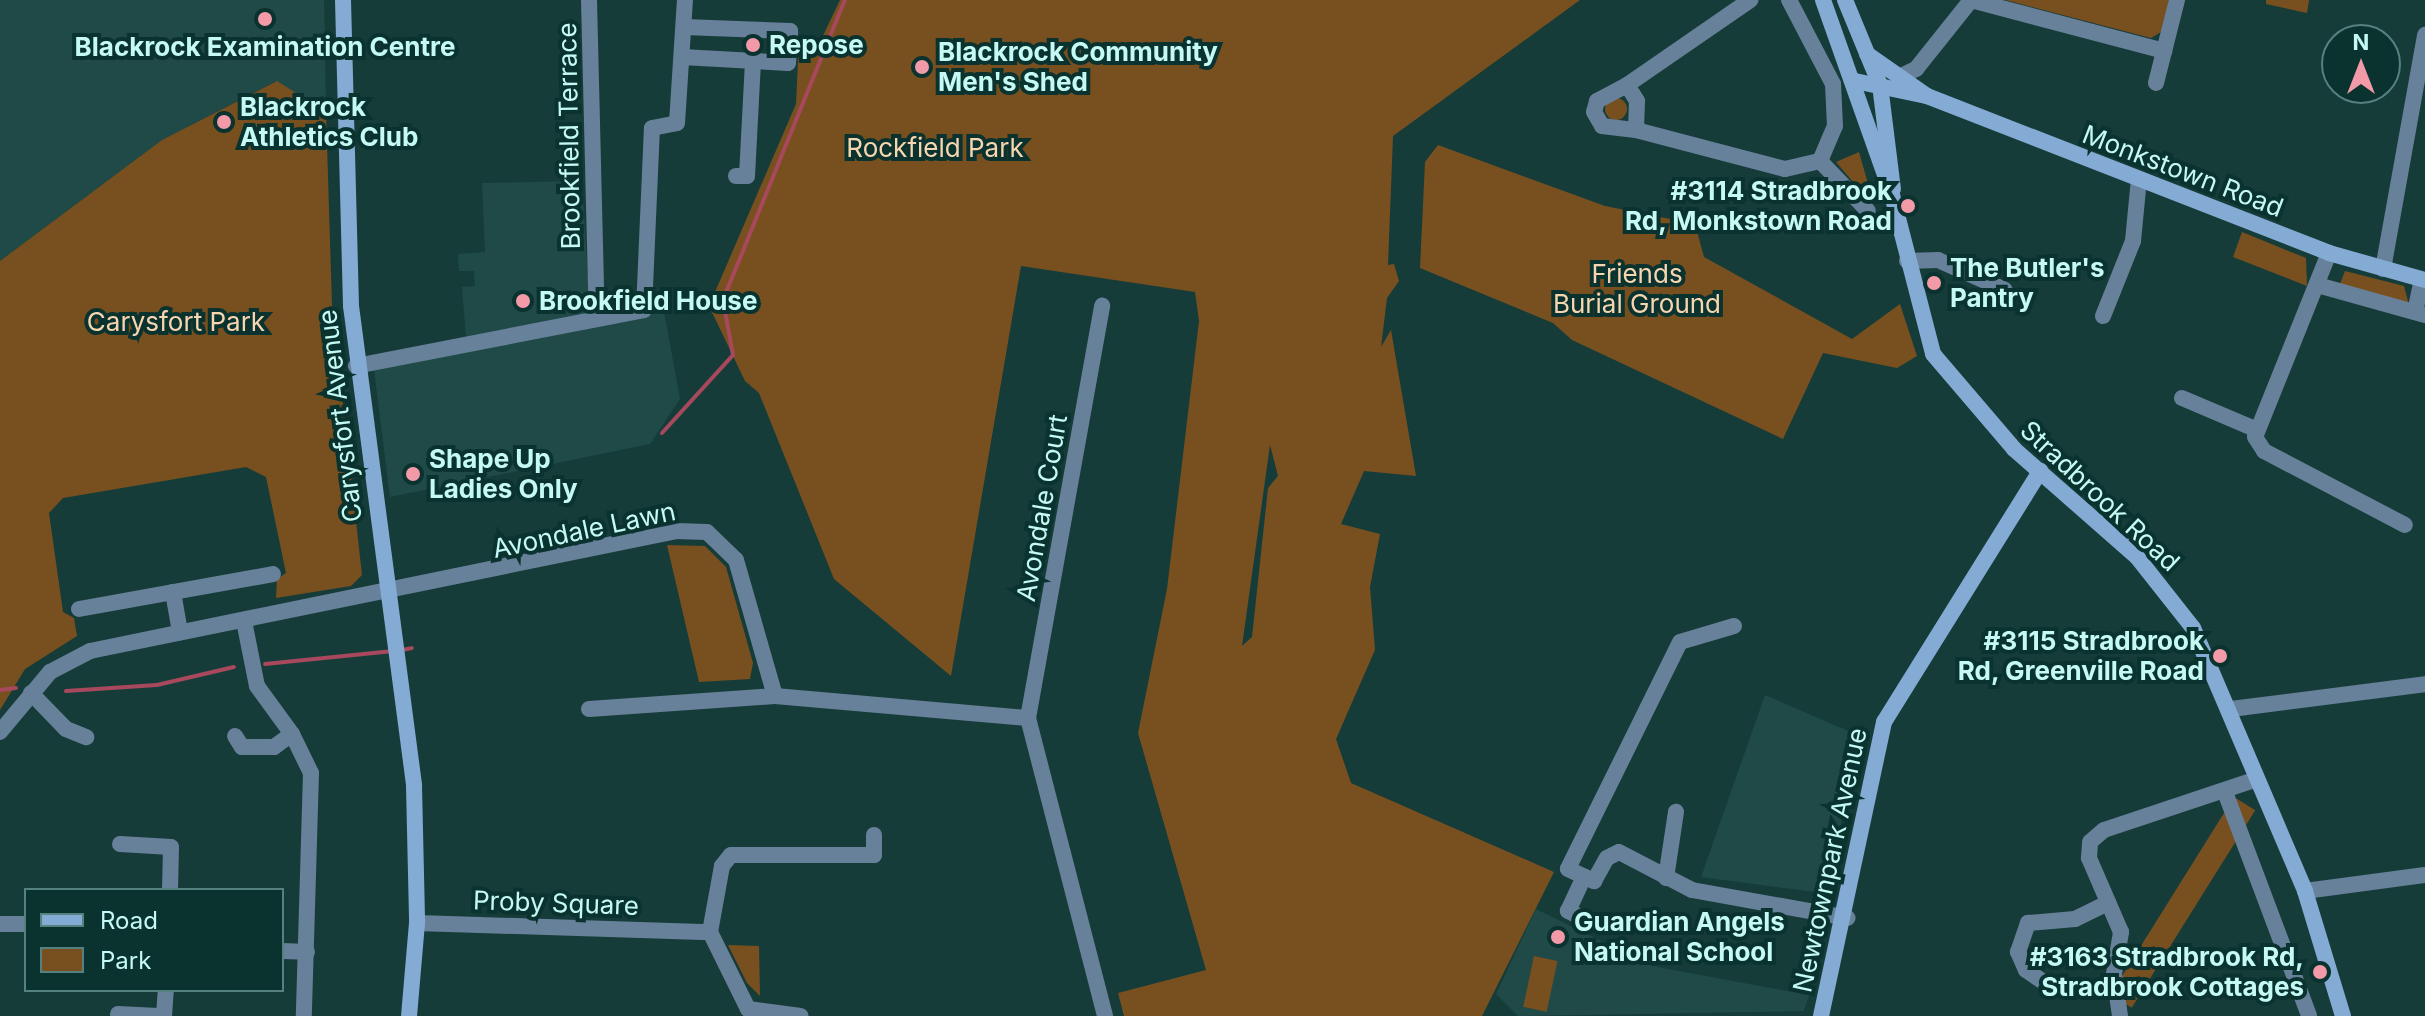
<!DOCTYPE html>
<style>
body{margin:0}
#map{position:relative;width:2425px;height:1016px;overflow:hidden;background:#163c39;font-family:Inter,sans-serif}
div>[style]{position:absolute}
.built>*{inset:0;background:#1f4a47}
.green>*{inset:0;background:#78501f;transform-origin:0 0}
.round{border-radius:50%}
.stream>*{height:4px;margin:-2px;padding:0 2px;transform-origin:2px;border-radius:2px;background:#a7485d}
.minor>*{height:16px;margin:-8px;padding:0 8px;transform-origin:8px;border-radius:8px;background:#68819a}
.secondary>*{height:16px;margin:-8px;padding:0 8px;transform-origin:8px;border-radius:8px;background:#83abd4}
.dots>*{width:22px;height:22px;translate:-50% -50%;box-sizing:border-box;border:4px solid #0a322f;border-radius:50%}
span{translate:-50% -50%;white-space:nowrap;text-align:center;line-height:1.15;-webkit-text-stroke:8px #0a322f;paint-order:stroke}
.poi-label{font-size:26px;color:#c5faf4;font-weight:700}
.left{translate:0 -50%;text-align:left}
.right{translate:-100% -50%;text-align:right}
.street-label{font-size:26px;color:#c5faf4}
.park-label{font-size:26px;color:#f7d5af}
.legend{position:absolute;left:24px;top:888px;width:260px;height:104px;box-sizing:border-box;background:#0a322f;border:2px solid #55827e;margin:0;padding:10px 14px;list-style:none;font-size:24px;color:#c5faf4}
.legend li{display:flex;align-items:center;gap:16px;height:40px}
.legend b{width:40px;border:2px solid #55827e}
.north{position:absolute;left:2321px;top:24px;width:80px;height:80px;box-sizing:border-box;background:#0a322f;border:2px solid #55827e;border-radius:50%;rotate:0deg;font-size:22px;font-weight:700;line-height:32px;text-align:center;color:#c5faf4}
.north::after{content:'';display:block;margin:auto;width:28px;height:36px;background:#f39aa9;clip-path:polygon(50% 0,100% 100%,50% 72%,0 100%)}
</style>
<div id="map">
<div class="built">
<i style="clip-path:polygon(0 0,324px 0,326px 112px,276px 81px,162px 140px,0 261px)"></i>
<i style="clip-path:polygon(582px 181px,590px 313px,466px 338px,462px 287px,475px 286px,474px 271px,459px 271px,458px 254px,485px 252px,482px 183px)"></i>
<i style="clip-path:polygon(664px 311px,680px 399px,650px 444px,390px 497px,374px 369px)"></i>
<i style="clip-path:polygon(1765px 695px,1855px 734px,1830px 894px,1701px 877px)"></i>
<i style="clip-path:polygon(1536px 909px,1652px 966px,1809px 995px,1804px 1011px,1518px 1016px,1496px 994px)"></i>
</div>
<div class="green">
<i style="clip-path:polygon(evenodd,840px 0,1580px 0,1393px 136px,1388px 265px,1394px 264px,1399px 281px,1387px 298px,1381px 347px,1391px 330px,1416px 476px,1364px 471px,1341px 524px,1380px 534px,1370px 587px,1375px 650px,1336px 739px,1351px 783px,1554px 872px,1482px 1016px,1124px 1016px,1118px 993px,1206px 970px,1138px 733px,1167px 589px,1199px 321px,1195px 292px,1021px 266px,951px 676px,834px 579px,759px 393px,745px 381px,709px 306px,796px 104px,799px 40px,821px 40px,840px 0,1270px 445px,1278px 476px,1268px 488px,1252px 637px,1242px 646px,1270px 445px)"></i>
<i style="clip-path:polygon(2005px 0,2169px 0,2161px 32px,2151px 38px)"></i>
<i style="clip-path:polygon(2266px 0,2309px 0,2307px 13px,2266px 4px)"></i>
<i style="clip-path:polygon(277px 81px,326px 112px,332px 305px,362px 575px,351px 586px,276px 598px,277px 579px,286px 573px,266px 477px,246px 467px,63px 498px,49px 513px,63px 612px,74px 618px,77px 636px,25px 669px,0 710px,0 261px,162px 140px)"></i>
<i class="round" style="left:1605px;top:98px;width:22px;height:22px"></i>
<i style="clip-path:polygon(1438px 145px,1605px 206px,1695px 224px,1704px 257px,1852px 339px,1900px 304px,1917px 356px,1897px 368px,1823px 353px,1783px 439px,1572px 340px,1553px 323px,1420px 268px,1425px 162px)"></i>
<i style="clip-path:polygon(1859px 152px,1873px 201px,1870px 202px,1836px 162px)"></i>
<i style="clip-path:polygon(2242px 232px,2306px 258px,2307px 286px,2233px 257px)"></i>
<i style="clip-path:polygon(2345px 271px,2404px 286px,2409px 305px,2340px 284px)"></i>
<i style="clip-path:polygon(667px 545px,705px 546px,726px 567px,753px 663px,750px 679px,699px 682px)"></i>
<i style="left:2234px;top:797px;width:25px;height:233px;rotate:32deg"></i>
<i style="clip-path:polygon(728px 945px,759px 946px,760px 996px,747px 983px)"></i>
<i style="left:1534px;top:956px;width:24px;height:52px;rotate:12deg"></i>
</div>
<div class="stream">
<i style="left:662px;top:433px;width:105px;rotate:-47.7deg"></i>
<i style="left:733px;top:355px;width:56px;rotate:-100.3deg"></i>
<i style="left:723px;top:300px;width:324px;rotate:-67.9deg"></i>
<i style="left:402px;top:650px;width:10px;rotate:-11deg"></i>
<i style="left:265px;top:664px;width:129px;rotate:-5.8deg"></i>
<i style="left:0;top:690px;width:16px;rotate:-7deg"></i>
<i style="left:66px;top:691px;width:91px;rotate:-3.8deg"></i>
<i style="left:157px;top:685px;width:79px;rotate:-13.2deg"></i>
</div>
<div class="minor">
<i style="left:589px;top:0;width:319px;rotate:88.6deg"></i>
<i style="left:1971px;top:0;width:200px;rotate:14.8deg"></i>
<i style="left:682px;top:57px;width:106px;rotate:3.2deg"></i>
<i style="left:788px;top:63px;width:32px;rotate:-86deg"></i>
<i style="left:790px;top:31px;width:106px;rotate:-177.8deg"></i>
<i style="left:1901px;top:76px;width:17px;rotate:-25deg"></i>
<i style="left:1916px;top:69px;width:88px;rotate:-51.4deg"></i>
<i style="left:2156px;top:83px;width:86px;rotate:-75.8deg"></i>
<i style="left:1627px;top:85px;width:19px;rotate:58deg"></i>
<i style="left:1637px;top:101px;width:29px;rotate:92deg"></i>
<i style="left:1636px;top:130px;width:154px;rotate:14.7deg"></i>
<i style="left:1785px;top:169px;width:36px;rotate:-13deg"></i>
<i style="left:1820px;top:161px;width:38px;rotate:-67deg"></i>
<i style="left:1835px;top:126px;width:42px;rotate:-92.7deg"></i>
<i style="left:1833px;top:84px;width:95px;rotate:-117.6deg"></i>
<i style="left:1627px;top:85px;width:150px;rotate:-34.6deg"></i>
<i style="left:1627px;top:85px;width:34px;rotate:152deg"></i>
<i style="left:1597px;top:101px;width:11px;rotate:105deg"></i>
<i style="left:1594px;top:112px;width:16px;rotate:60deg"></i>
<i style="left:1602px;top:126px;width:34px;rotate:7deg"></i>
<i style="left:1820px;top:161px;width:69px;rotate:46.2deg"></i>
<i style="left:736px;top:176px;width:11px"></i>
<i style="left:747px;top:176px;width:115px;rotate:-87deg"></i>
<i style="left:2329px;top:253px;width:198px;rotate:111.9deg"></i>
<i style="left:2255px;top:437px;width:17px;rotate:57deg"></i>
<i style="left:2264px;top:451px;width:159px;rotate:27.7deg"></i>
<i style="left:1907px;top:261px;width:31px;rotate:-2deg"></i>
<i style="left:1938px;top:260px;width:73px;rotate:24.1deg"></i>
<i style="left:2383px;top:269px;width:238px;rotate:-79.8deg"></i>
<i style="left:2321px;top:286px;width:108px;rotate:15.6deg"></i>
<i style="left:2415px;top:312px;width:33px;rotate:-78deg"></i>
<i style="left:2103px;top:316px;width:81px;rotate:-68.2deg"></i>
<i style="left:2133px;top:241px;width:62px;rotate:-84.5deg"></i>
<i style="left:356px;top:366px;width:293px;rotate:-11deg"></i>
<i style="left:644px;top:310px;width:182px;rotate:-87.5deg"></i>
<i style="left:652px;top:128px;width:25px;rotate:-11deg"></i>
<i style="left:677px;top:123px;width:123px;rotate:-86.3deg"></i>
<i style="left:2182px;top:398px;width:79px;rotate:23deg"></i>
<i style="left:173px;top:592px;width:41px;rotate:80.1deg"></i>
<i style="left:79px;top:609px;width:197px;rotate:-10.2deg"></i>
<i style="left:244px;top:621px;width:66px;rotate:78.7deg"></i>
<i style="left:257px;top:686px;width:59px;rotate:53.9deg"></i>
<i style="left:1734px;top:626px;width:56px;rotate:163.5deg"></i>
<i style="left:1680px;top:642px;width:253px;rotate:116.3deg"></i>
<i style="left:1568px;top:869px;width:29px;rotate:25deg"></i>
<i style="left:1594px;top:881px;width:26px;rotate:-61deg"></i>
<i style="left:1607px;top:858px;width:13px;rotate:-27deg"></i>
<i style="left:1619px;top:852px;width:82px;rotate:27.5deg"></i>
<i style="left:1692px;top:890px;width:158px;rotate:10.2deg"></i>
<i style="left:31px;top:693px;width:50px;rotate:45.8deg"></i>
<i style="left:66px;top:729px;width:22px;rotate:22deg"></i>
<i style="left:589px;top:709px;width:186px;rotate:-4deg"></i>
<i style="left:775px;top:696px;width:254px;rotate:5deg"></i>
<i style="left:1028px;top:718px;width:308px;rotate:75.5deg"></i>
<i style="left:2231px;top:709px;width:196px;rotate:-7.3deg"></i>
<i style="left:1028px;top:718px;width:419px;rotate:-79.8deg"></i>
<i style="left:0;top:732px;width:78px;rotate:-50.2deg"></i>
<i style="left:50px;top:672px;width:45px;rotate:-27.7deg"></i>
<i style="left:90px;top:651px;width:598px;rotate:-11.57deg"></i>
<i style="left:676px;top:531px;width:31px;rotate:2deg"></i>
<i style="left:707px;top:532px;width:40px;rotate:44deg"></i>
<i style="left:736px;top:560px;width:141px;rotate:74deg"></i>
<i style="left:235px;top:736px;width:13px;rotate:58deg"></i>
<i style="left:242px;top:747px;width:32px"></i>
<i style="left:274px;top:747px;width:22px;rotate:-36deg"></i>
<i style="left:292px;top:734px;width:43px;rotate:64deg"></i>
<i style="left:311px;top:773px;width:243px;rotate:91.7deg"></i>
<i style="left:2225px;top:792px;width:239px;rotate:69.4deg"></i>
<i style="left:120px;top:844px;width:51px;rotate:3.4deg"></i>
<i style="left:171px;top:847px;width:43px;rotate:91.3deg"></i>
<i style="left:1666px;top:878px;width:67px;rotate:-81.4deg"></i>
<i style="left:2305px;top:891px;width:121px;rotate:-7.6deg"></i>
<i style="left:1582px;top:918px;width:16px;rotate:-153deg"></i>
<i style="left:1568px;top:911px;width:38px;rotate:-65deg"></i>
<i style="left:417px;top:923px;width:293px;rotate:1.8deg"></i>
<i style="left:710px;top:932px;width:86px;rotate:63.7deg"></i>
<i style="left:748px;top:1009px;width:53px;rotate:7.5deg"></i>
<i style="left:0;top:924px;width:26px"></i>
<i style="left:710px;top:932px;width:67px;rotate:-79.7deg"></i>
<i style="left:722px;top:866px;width:14px;rotate:-51deg"></i>
<i style="left:731px;top:855px;width:143px"></i>
<i style="left:874px;top:855px;width:20px;rotate:-90deg"></i>
<i style="left:282px;top:951px;width:25px;rotate:2deg"></i>
<i style="left:2052px;top:988px;width:32px;rotate:-145deg"></i>
<i style="left:2026px;top:970px;width:20px;rotate:-114deg"></i>
<i style="left:2018px;top:952px;width:31px;rotate:-71deg"></i>
<i style="left:2028px;top:923px;width:47px;rotate:-4.9deg"></i>
<i style="left:2075px;top:919px;width:37px;rotate:-26deg"></i>
<i style="left:118px;top:1014px;width:40px;rotate:2.9deg"></i>
<i style="left:164px;top:1016px;width:26px;rotate:-86deg"></i>
<i style="left:2120px;top:1016px;width:42px;rotate:-98.1deg"></i>
<i style="left:2114px;top:974px;width:43px;rotate:-80.5deg"></i>
<i style="left:2121px;top:932px;width:81px;rotate:-113.4deg"></i>
<i style="left:2089px;top:858px;width:16px;rotate:-86deg"></i>
<i style="left:2090px;top:842px;width:18px;rotate:-41deg"></i>
<i style="left:2104px;top:830px;width:161px;rotate:-18.4deg"></i>
</div>
<div class="secondary">
<i style="left:343px;top:0;width:306px;rotate:88.5deg"></i>
<i style="left:351px;top:306px;width:484px;rotate:82.5deg"></i>
<i style="left:414px;top:786px;width:137px;rotate:88.7deg"></i>
<i style="left:417px;top:923px;width:93px;rotate:94.9deg"></i>
<i style="left:1823px;top:0;width:207px;rotate:70.5deg"></i>
<i style="left:1892px;top:195px;width:164px;rotate:75.5deg"></i>
<i style="left:1933px;top:354px;width:125px;rotate:49.5deg"></i>
<i style="left:2014px;top:449px;width:164px;rotate:41.3deg"></i>
<i style="left:2137px;top:557px;width:90px;rotate:51.7deg"></i>
<i style="left:2193px;top:628px;width:286px;rotate:66.9deg"></i>
<i style="left:2305px;top:891px;width:131px;rotate:73.1deg"></i>
<i style="left:1845px;top:0;width:92px;rotate:67.6deg"></i>
<i style="left:1880px;top:85px;width:105px;rotate:82.9deg"></i>
<i style="left:1867px;top:54px;width:73px;rotate:35deg"></i>
<i style="left:1855px;top:81px;width:74px;rotate:11.8deg"></i>
<i style="left:1927px;top:96px;width:432px;rotate:21.3deg"></i>
<i style="left:2329px;top:253px;width:100px;rotate:15.7deg"></i>
<i style="left:1821px;top:1016px;width:301px;rotate:-77.9deg"></i>
<i style="left:1884px;top:722px;width:296px;rotate:-58.1deg"></i>
</div>
<div class="dots">
<i style="left:265px;top:19px;background:#f39aa9"></i>
<i style="left:753px;top:45px;background:#f39aa9"></i>
<i style="left:922px;top:67px;background:#f39aa9"></i>
<i style="left:224px;top:122px;background:#f39aa9"></i>
<i style="left:1908px;top:206px;background:#f39aa9"></i>
<i style="left:1934px;top:283px;background:#f39aa9"></i>
<i style="left:523px;top:301px;background:#f39aa9"></i>
<i style="left:413px;top:474px;background:#f39aa9"></i>
<i style="left:2220px;top:656px;background:#f39aa9"></i>
<i style="left:1558px;top:937px;background:#f39aa9"></i>
<i style="left:2320px;top:972px;background:#f39aa9"></i>
</div>
<div class="poi-label">
<span class="left" style="left:769px;top:45px">Repose</span>
<span style="left:265px;top:47px">Blackrock Examination Centre</span>
<span class="left" style="left:938px;top:67px">Blackrock Community<br>Men's Shed</span>
<span class="left" style="left:240px;top:122px">Blackrock<br>Athletics Club</span>
<span class="right" style="left:1892px;top:206px">#3114 Stradbrook<br>Rd, Monkstown Road</span>
<span class="left" style="left:1950px;top:283px">The Butler's<br>Pantry</span>
<span class="left" style="left:539px;top:301px">Brookfield House</span>
<span class="left" style="left:429px;top:474px">Shape Up<br>Ladies Only</span>
<span class="right" style="left:2204px;top:656px">#3115 Stradbrook<br>Rd, Greenville Road</span>
<span class="left" style="left:1574px;top:937px">Guardian Angels<br>National School</span>
<span class="right" style="left:2304px;top:972px">#3163 Stradbrook Rd,<br>Stradbrook Cottages</span>
</div>
<div class="street-label">
<span style="left:569px;top:136px;rotate:-91deg">Brookfield Terrace</span>
<span style="left:2183px;top:171px;rotate:21deg">Monkstown Road</span>
<span style="left:340px;top:416px;rotate:-97deg">Carysfort Avenue</span>
<span style="left:2100px;top:496px;rotate:43deg">Stradbrook Road</span>
<span style="left:1042px;top:508px;rotate:-80deg">Avondale Court</span>
<span style="left:584px;top:530px;rotate:-12deg">Avondale Lawn</span>
<span style="left:1830px;top:860px;rotate:-78deg">Newtownpark Avenue</span>
<span style="left:556px;top:903px;rotate:2deg">Proby Square</span>
</div>
<div class="park-label">
<span style="left:935px;top:148px">Rockfield Park</span>
<span style="left:1637px;top:289px">Friends<br>Burial Ground</span>
<span style="left:176px;top:322px">Carysfort Park</span>
</div>
<ul class="legend">
<li><b style="height:10px;background:#83abd4"></b>Road</li>
<li><b style="height:22px;background:#78501f"></b>Park</li>
</ul>
<div class="north">N</div>
</div>
